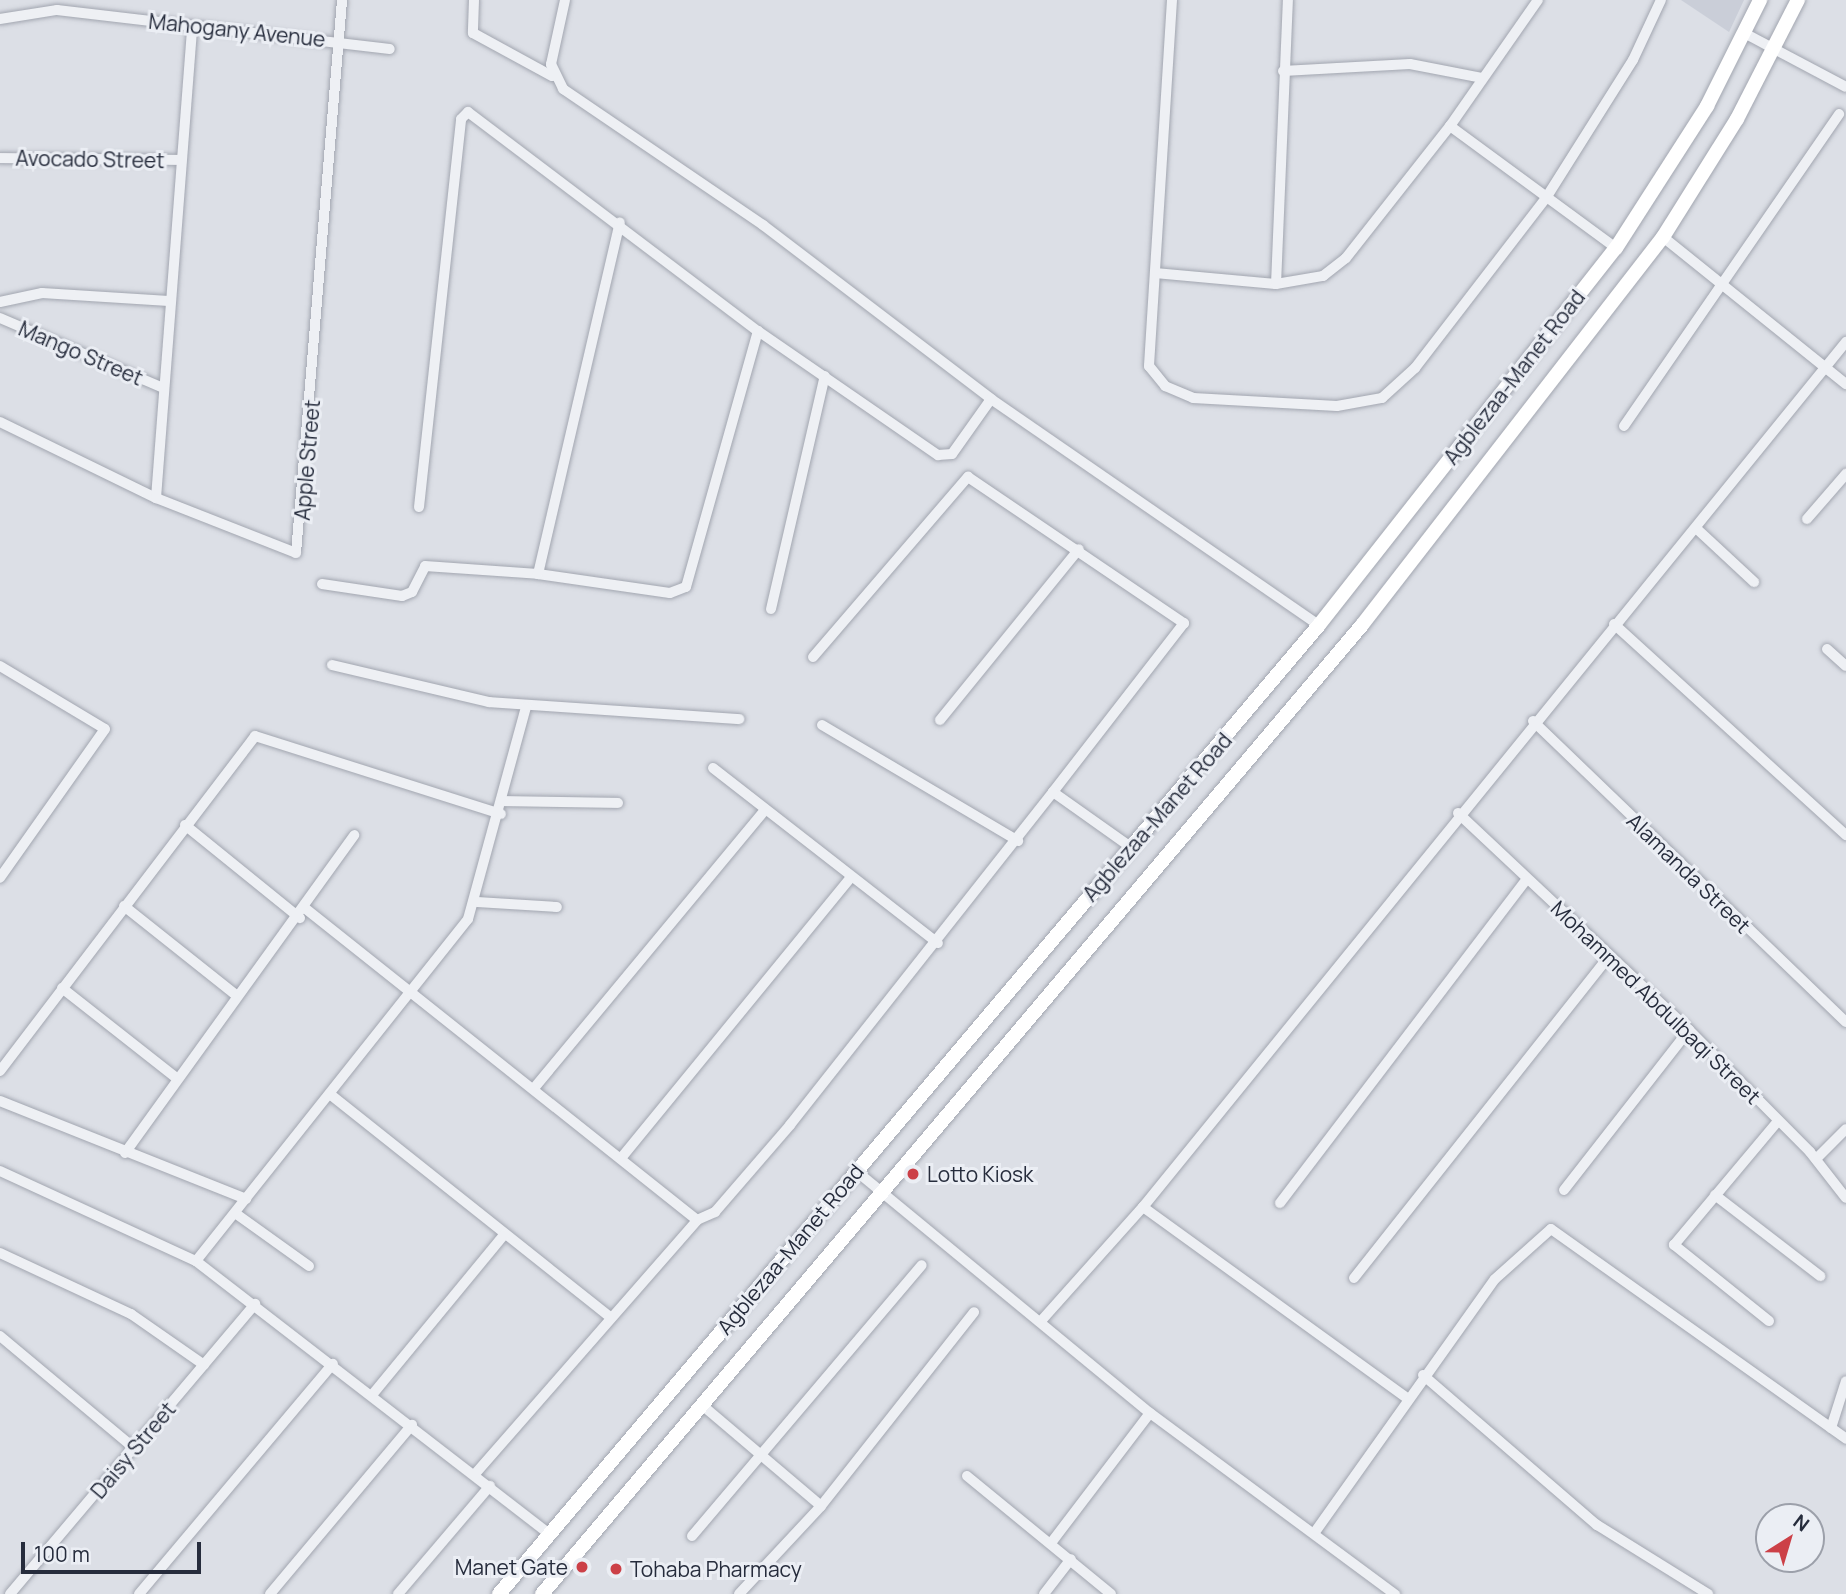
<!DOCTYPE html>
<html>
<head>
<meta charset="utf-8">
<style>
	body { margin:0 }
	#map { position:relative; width:1846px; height:1594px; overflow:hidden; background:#dcdfe6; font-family:Manrope,sans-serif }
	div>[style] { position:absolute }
	.built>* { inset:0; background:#caced8 }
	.roads { filter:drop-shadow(0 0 2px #a2a6b0) drop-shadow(0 0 2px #a2a6b0) }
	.minor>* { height:10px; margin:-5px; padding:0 5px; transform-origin:5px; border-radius:5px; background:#eef0f4 }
	.secondary>* { height:14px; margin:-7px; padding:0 7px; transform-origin:7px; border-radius:7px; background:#fff }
	.dots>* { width:19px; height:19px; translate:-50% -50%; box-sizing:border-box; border:4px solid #ebeef4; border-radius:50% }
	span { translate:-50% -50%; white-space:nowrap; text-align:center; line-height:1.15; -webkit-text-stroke:6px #ebeef4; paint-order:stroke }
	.street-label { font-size:21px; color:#262c3c }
	.poi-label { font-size:21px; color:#262c3c }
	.left { translate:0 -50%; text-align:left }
	.right { translate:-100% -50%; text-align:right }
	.north { position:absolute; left:1755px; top:1503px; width:70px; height:70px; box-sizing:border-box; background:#ebeef4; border:2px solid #9ca0aa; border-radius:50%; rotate:37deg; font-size:19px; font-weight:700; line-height:28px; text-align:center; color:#262c3c }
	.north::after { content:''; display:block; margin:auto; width:24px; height:32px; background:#cc4047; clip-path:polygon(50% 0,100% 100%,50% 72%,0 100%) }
	.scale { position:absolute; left:21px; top:1542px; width:180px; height:32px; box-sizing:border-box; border:4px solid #262c3c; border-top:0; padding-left:9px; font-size:21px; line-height:24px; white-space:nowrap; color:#262c3c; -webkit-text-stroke:5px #ebeef4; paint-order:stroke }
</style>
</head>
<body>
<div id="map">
	<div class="built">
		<i style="clip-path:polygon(1681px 0,1744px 0,1729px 32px)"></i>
	</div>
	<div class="roads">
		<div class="minor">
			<i style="left:474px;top:0;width:33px;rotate:92deg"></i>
			<i style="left:473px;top:33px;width:90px;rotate:28.6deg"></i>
			<i style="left:565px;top:0;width:66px;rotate:102.3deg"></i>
			<i style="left:551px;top:64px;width:28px;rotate:64deg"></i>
			<i style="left:563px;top:89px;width:242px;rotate:34.2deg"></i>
			<i style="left:763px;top:225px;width:287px;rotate:37.3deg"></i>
			<i style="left:991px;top:399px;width:398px;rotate:34.6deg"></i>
			<i style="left:1172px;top:0;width:367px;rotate:93.6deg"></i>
			<i style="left:1149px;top:366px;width:26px;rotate:51deg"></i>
			<i style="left:1165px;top:386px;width:30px;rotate:23deg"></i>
			<i style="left:1193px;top:398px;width:144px;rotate:3.2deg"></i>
			<i style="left:1337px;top:406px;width:46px;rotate:-10.1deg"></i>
			<i style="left:1382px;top:398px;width:45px;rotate:-42.3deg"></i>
			<i style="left:1415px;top:368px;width:215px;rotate:-52.4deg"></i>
			<i style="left:1546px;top:198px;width:163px;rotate:-57.8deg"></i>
			<i style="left:1633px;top:60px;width:66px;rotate:-65deg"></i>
			<i style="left:0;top:19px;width:58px;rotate:-9deg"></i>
			<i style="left:57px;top:10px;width:335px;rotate:6.7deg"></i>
			<i style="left:1746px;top:34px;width:113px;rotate:27.9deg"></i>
			<i style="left:1283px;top:71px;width:127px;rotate:-3.2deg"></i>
			<i style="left:1410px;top:64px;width:73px;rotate:11deg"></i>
			<i style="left:1450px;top:126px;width:206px;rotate:36.3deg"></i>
			<i style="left:0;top:158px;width:181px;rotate:0.6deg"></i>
			<i style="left:1663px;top:237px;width:235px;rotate:38.8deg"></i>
			<i style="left:1155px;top:273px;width:121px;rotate:5.2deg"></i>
			<i style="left:1276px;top:284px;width:48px;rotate:-9.7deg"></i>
			<i style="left:1323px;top:276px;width:29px;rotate:-38deg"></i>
			<i style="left:1346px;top:258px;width:168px;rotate:-51.8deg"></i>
			<i style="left:1450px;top:126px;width:154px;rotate:-55.1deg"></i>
			<i style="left:1276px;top:284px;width:284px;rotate:-87.6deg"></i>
			<i style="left:0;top:302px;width:43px;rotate:-12.1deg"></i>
			<i style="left:42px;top:293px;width:127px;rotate:3.6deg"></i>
			<i style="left:0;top:318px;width:177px;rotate:23.2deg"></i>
			<i style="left:0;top:422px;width:174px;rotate:26deg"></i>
			<i style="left:156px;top:498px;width:150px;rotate:21.4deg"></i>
			<i style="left:296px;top:553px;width:555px;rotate:-85.24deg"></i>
			<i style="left:1624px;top:426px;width:379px;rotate:-55.4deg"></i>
			<i style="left:156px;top:498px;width:472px;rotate:-85.6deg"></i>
			<i style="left:419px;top:507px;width:390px;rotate:-83.8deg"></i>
			<i style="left:461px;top:119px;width:10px;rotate:-45deg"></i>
			<i style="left:468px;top:112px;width:363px;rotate:37.1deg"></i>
			<i style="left:758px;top:331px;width:219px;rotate:34.6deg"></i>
			<i style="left:938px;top:455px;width:14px;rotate:-4deg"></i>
			<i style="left:952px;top:454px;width:67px;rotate:-54.7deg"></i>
			<i style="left:1807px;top:519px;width:60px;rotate:-49.1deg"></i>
			<i style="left:1697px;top:529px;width:78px;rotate:42.9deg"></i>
			<i style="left:538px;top:574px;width:133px;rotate:8.2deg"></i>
			<i style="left:670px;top:593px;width:17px;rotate:-21deg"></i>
			<i style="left:686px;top:587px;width:266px;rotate:-74.3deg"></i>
			<i style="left:322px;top:584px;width:81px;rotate:8.5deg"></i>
			<i style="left:402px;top:596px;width:11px;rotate:-22deg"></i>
			<i style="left:412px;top:592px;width:29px;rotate:-63deg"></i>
			<i style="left:425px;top:566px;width:113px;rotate:4deg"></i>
			<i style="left:538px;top:574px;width:361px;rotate:-76.9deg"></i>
			<i style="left:771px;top:609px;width:239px;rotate:-77deg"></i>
			<i style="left:1614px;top:624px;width:314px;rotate:42.3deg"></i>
			<i style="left:1827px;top:649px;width:25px;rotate:42deg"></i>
			<i style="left:813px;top:657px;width:238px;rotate:-49.3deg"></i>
			<i style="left:968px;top:477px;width:261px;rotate:34.1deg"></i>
			<i style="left:1184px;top:623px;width:214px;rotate:127.8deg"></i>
			<i style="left:1053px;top:792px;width:97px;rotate:35.3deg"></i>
			<i style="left:332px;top:665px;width:161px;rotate:13.3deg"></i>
			<i style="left:489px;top:702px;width:251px;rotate:3.9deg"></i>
			<i style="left:0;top:666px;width:122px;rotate:31deg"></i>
			<i style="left:105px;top:729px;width:182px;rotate:125.2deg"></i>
			<i style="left:940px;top:720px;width:220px;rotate:-50.9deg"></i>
			<i style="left:1533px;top:721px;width:434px;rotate:43.9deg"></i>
			<i style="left:822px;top:725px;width:228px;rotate:30.6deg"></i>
			<i style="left:713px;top:768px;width:285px;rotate:37.9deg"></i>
			<i style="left:504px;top:801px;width:114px;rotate:1deg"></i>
			<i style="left:1458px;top:813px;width:317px;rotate:43.2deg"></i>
			<i style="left:1689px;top:1030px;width:172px;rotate:45.2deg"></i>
			<i style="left:1810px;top:1152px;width:58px;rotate:52deg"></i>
			<i style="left:185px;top:825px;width:148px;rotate:39deg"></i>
			<i style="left:477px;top:902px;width:80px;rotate:3.6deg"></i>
			<i style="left:124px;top:906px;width:143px;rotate:38.5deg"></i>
			<i style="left:306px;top:909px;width:500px;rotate:38.5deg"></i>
			<i style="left:62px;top:988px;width:144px;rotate:38.2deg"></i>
			<i style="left:0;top:1071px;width:421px;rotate:-52.7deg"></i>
			<i style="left:255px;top:736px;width:258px;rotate:17.6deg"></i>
			<i style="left:535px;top:1087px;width:360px;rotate:-50.3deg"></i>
			<i style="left:331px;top:1095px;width:357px;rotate:38.5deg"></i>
			<i style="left:0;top:1101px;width:265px;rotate:21.7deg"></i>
			<i style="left:125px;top:1153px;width:392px;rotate:-54.2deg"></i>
			<i style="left:622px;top:1157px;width:360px;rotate:-50.7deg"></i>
			<i style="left:1816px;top:1159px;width:42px;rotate:-45deg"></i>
			<i style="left:855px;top:1170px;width:382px;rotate:39.5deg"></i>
			<i style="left:1150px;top:1413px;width:305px;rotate:36.5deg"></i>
			<i style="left:0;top:1171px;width:216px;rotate:24.7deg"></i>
			<i style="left:196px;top:1261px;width:446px;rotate:37.7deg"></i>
			<i style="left:1564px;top:1190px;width:203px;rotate:-52deg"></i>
			<i style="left:1715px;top:1195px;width:133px;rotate:37.6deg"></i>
			<i style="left:1280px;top:1203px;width:407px;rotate:-52.7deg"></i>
			<i style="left:1143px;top:1207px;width:326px;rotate:35.9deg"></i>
			<i style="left:235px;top:1213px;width:91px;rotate:35.6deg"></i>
			<i style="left:0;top:1253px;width:145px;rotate:25deg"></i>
			<i style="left:131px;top:1314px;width:89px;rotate:34.9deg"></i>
			<i style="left:196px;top:1261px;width:437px;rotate:-51.5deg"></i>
			<i style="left:468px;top:919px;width:220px;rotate:-74.7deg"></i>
			<i style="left:1354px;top:1278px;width:411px;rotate:-51.6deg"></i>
			<i style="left:1041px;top:1321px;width:153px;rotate:-48.2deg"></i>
			<i style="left:1143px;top:1207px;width:1115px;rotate:-50.9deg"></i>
			<i style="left:1769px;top:1321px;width:122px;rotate:-141.3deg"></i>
			<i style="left:1674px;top:1245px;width:162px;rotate:-50deg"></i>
			<i style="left:0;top:1336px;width:176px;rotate:39.9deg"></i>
			<i style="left:1423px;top:1375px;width:230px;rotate:40.8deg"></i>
			<i style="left:1597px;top:1525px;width:131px;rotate:31.9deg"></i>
			<i style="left:372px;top:1395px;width:207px;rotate:-50.5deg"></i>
			<i style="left:702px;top:1405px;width:156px;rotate:40.3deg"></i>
			<i style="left:1831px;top:1428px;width:49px;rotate:-72.3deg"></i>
			<i style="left:475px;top:1474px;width:337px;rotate:-48.8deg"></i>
			<i style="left:697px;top:1220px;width:20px;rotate:-24deg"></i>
			<i style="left:715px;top:1212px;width:115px;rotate:-49.2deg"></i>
			<i style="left:790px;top:1125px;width:424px;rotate:-51.7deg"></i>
			<i style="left:967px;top:1476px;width:186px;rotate:39.3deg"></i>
			<i style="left:1315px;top:1532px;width:310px;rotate:-54.6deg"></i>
			<i style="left:1495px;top:1279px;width:75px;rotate:-41.8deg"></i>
			<i style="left:1551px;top:1229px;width:362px;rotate:35.4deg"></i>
			<i style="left:692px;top:1536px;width:355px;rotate:-49.7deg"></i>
			<i style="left:1051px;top:1543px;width:163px;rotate:-52.7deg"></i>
			<i style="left:10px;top:1594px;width:380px;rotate:-49.8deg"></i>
			<i style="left:139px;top:1594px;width:301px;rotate:-49.9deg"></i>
			<i style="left:270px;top:1594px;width:221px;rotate:-50deg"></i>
			<i style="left:398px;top:1594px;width:142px;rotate:-49.6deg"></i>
			<i style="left:739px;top:1594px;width:120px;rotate:-47deg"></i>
			<i style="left:821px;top:1506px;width:247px;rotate:-51.7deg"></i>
			<i style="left:1044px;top:1594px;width:44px;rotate:-52.4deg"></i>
		</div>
		<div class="secondary">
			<i style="left:499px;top:1594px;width:1269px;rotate:-49.76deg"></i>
			<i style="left:1319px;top:625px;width:480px;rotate:-51.8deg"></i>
			<i style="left:1616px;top:248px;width:169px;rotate:-57.3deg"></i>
			<i style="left:1707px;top:106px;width:119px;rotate:-63.4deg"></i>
			<i style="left:542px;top:1594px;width:1269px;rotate:-49.76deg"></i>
			<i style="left:1362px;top:625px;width:491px;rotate:-52.2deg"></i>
			<i style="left:1663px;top:237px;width:139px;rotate:-57.9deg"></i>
			<i style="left:1737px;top:119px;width:134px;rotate:-62.9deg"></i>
		</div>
	</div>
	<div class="dots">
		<i style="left:913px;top:1174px;background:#cc4047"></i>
		<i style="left:582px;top:1567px;background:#cc4047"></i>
		<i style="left:616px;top:1569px;background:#cc4047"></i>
	</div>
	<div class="street-label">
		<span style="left:237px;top:30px;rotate:6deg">Mahogany Avenue</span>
		<span style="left:90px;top:159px;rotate:1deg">Avocado Street</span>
		<span style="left:81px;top:353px;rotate:23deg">Mango Street</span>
		<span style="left:1514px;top:377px;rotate:-52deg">Agblezaa-Manet Road</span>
		<span style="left:307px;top:460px;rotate:-85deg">Apple Street</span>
		<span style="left:1157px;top:817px;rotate:-49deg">Agblezaa-Manet Road</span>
		<span style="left:1689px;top:873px;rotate:44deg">Alamanda Street</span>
		<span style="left:1656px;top:1002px;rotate:44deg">Mohammed Abdulbaqi Street</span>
		<span style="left:790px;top:1249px;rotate:-50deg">Agblezaa-Manet Road</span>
		<span style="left:133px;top:1450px;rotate:-50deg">Daisy Street</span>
	</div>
	<div class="poi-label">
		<span class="left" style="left:927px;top:1174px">Lotto Kiosk</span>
		<span class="right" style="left:568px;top:1567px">Manet Gate</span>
		<span class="left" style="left:630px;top:1569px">Tohaba Pharmacy</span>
	</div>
	<div class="north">N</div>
	<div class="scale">100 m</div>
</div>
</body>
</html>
